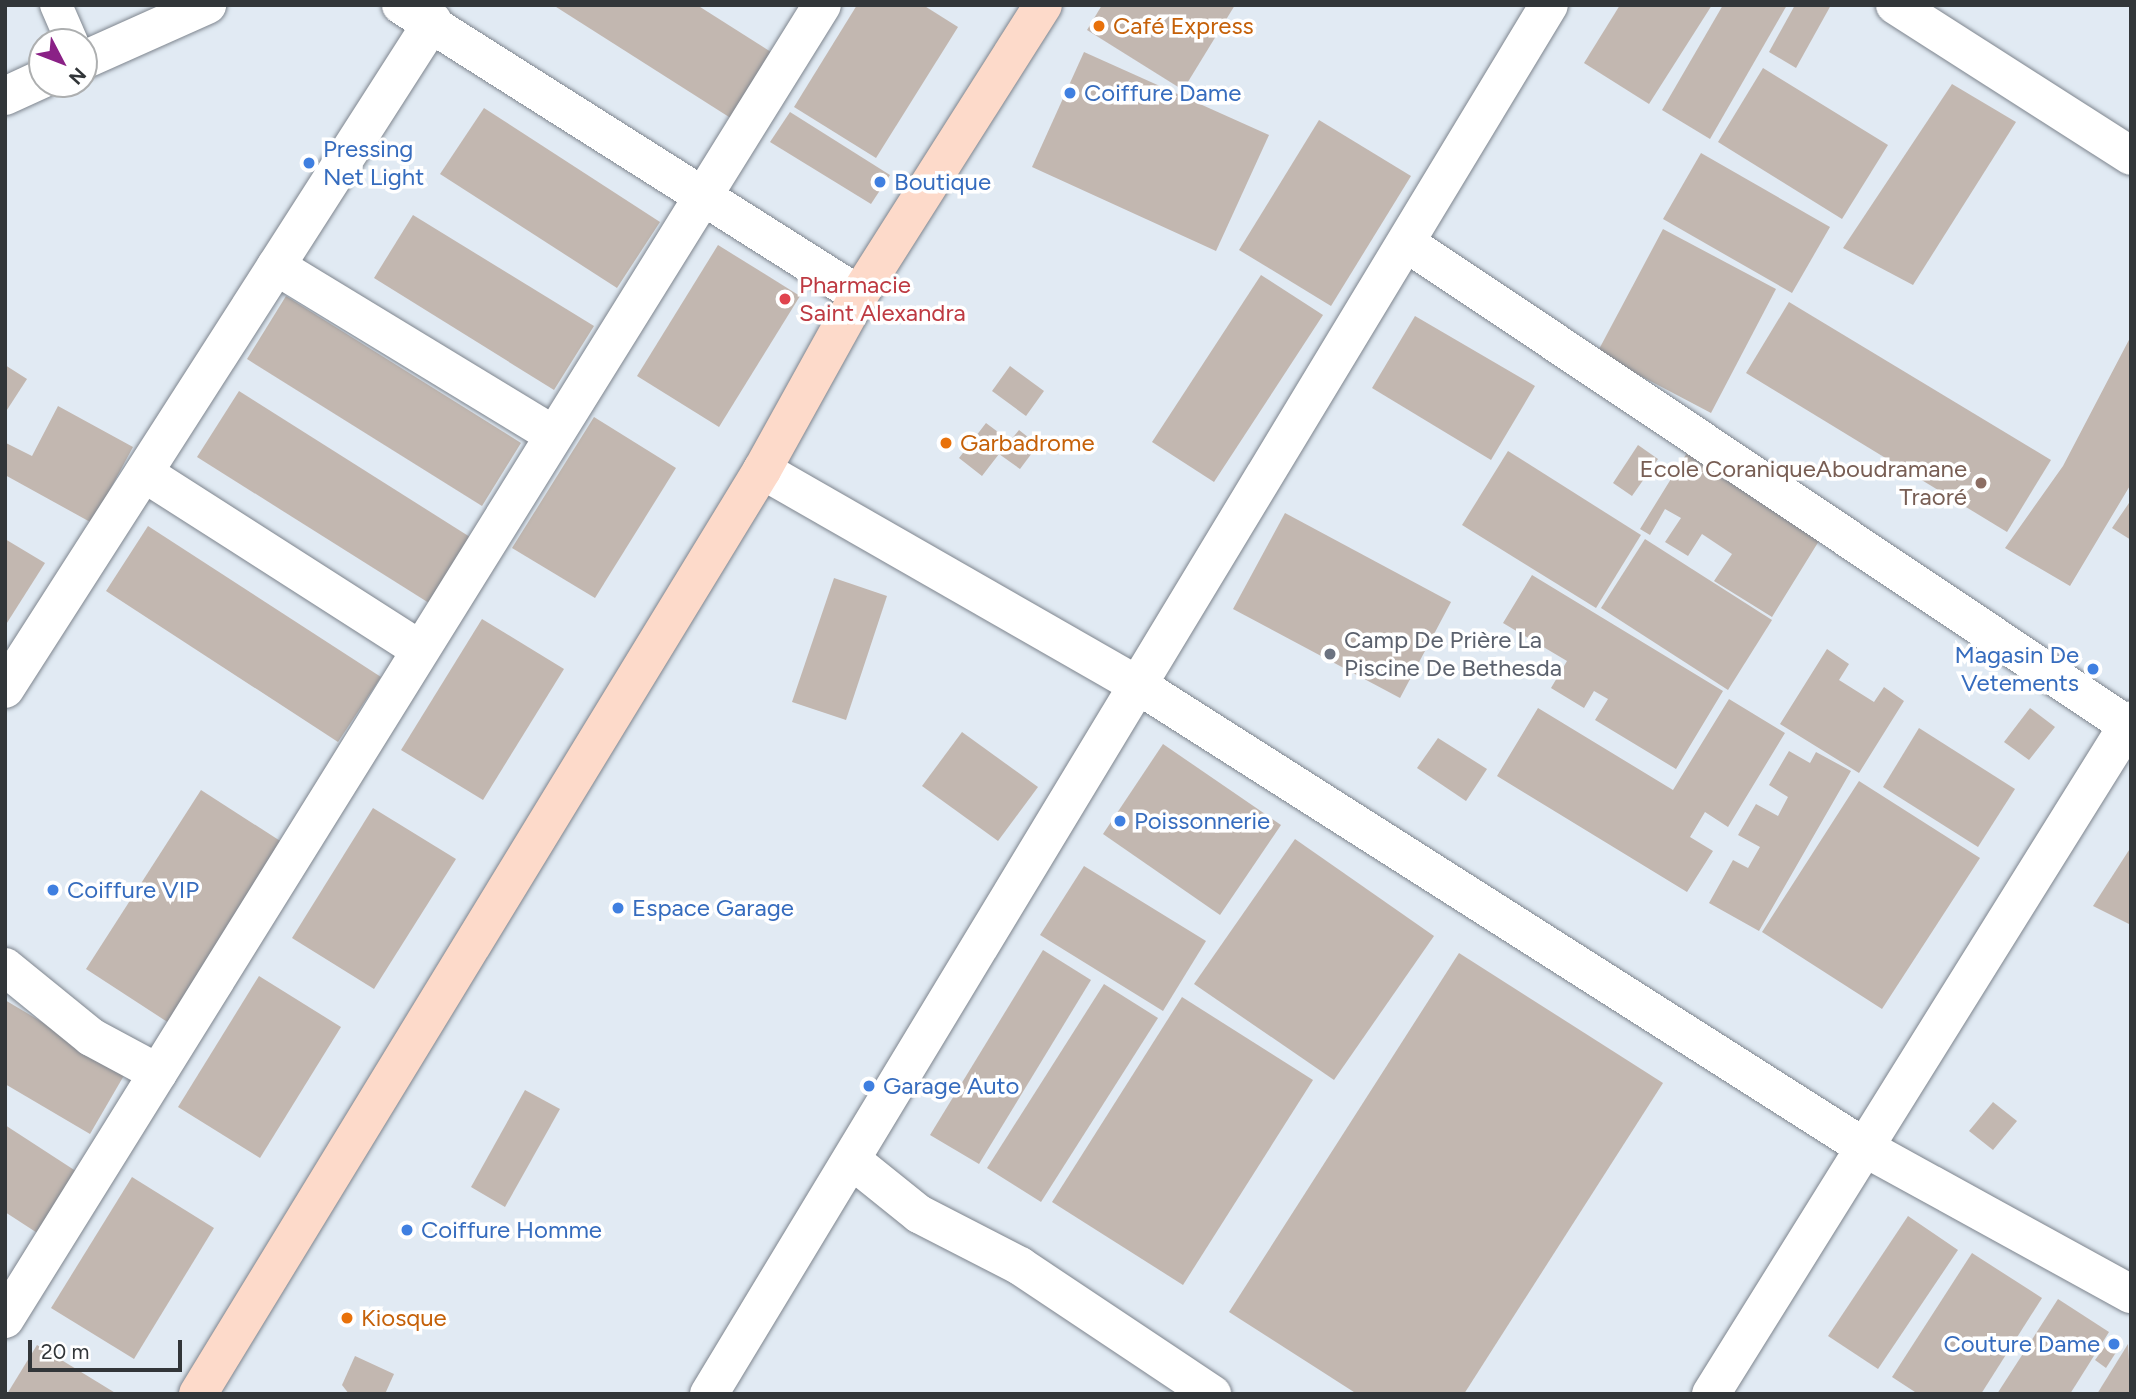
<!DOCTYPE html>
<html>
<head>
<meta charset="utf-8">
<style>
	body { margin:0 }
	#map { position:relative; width:2136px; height:1399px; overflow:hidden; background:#e1eaf3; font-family:Figtree,sans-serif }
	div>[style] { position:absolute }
	.building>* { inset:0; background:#c2b7b0 }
	.roads { filter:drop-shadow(0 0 2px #7e858e) drop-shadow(0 0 2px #7e858e) }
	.lane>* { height:32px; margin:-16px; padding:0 16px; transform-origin:16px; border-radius:16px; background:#fff }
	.street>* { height:38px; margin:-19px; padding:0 19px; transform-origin:19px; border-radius:19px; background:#fff }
	.secondary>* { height:38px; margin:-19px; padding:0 19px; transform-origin:19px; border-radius:19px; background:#fddaca }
	.dots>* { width:19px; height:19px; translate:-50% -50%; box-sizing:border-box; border:4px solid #fff; border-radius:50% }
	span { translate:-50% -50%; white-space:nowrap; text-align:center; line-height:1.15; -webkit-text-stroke:7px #fff; paint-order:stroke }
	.food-label { font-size:24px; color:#c56008 }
	.left { translate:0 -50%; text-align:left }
	.shop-label { font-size:24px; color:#366cbe }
	.right { translate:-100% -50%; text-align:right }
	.health-label { font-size:24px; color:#be3a42 }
	.education-label { font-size:24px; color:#785e54 }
	.worship-label { font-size:24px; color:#5b616d }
	.frame { position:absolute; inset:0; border:7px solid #323639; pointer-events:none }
	.north { position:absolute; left:28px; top:28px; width:70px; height:70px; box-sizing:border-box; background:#fff; border:2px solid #adafb0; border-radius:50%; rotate:132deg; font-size:19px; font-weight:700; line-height:28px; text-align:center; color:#323639 }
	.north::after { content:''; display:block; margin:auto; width:24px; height:32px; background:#8a2186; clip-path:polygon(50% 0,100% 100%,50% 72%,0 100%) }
	.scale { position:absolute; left:28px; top:1340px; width:154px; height:32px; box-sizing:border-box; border:4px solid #323639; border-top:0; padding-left:9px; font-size:21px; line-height:24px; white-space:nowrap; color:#323639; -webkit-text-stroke:5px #fff; paint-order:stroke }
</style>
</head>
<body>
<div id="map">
	<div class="building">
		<i style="clip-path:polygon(553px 5px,697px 5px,782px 59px,740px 124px)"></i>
		<i style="clip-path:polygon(857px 5px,923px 5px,958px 27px,876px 158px,794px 107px)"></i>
		<i style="clip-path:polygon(1102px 5px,1235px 5px,1183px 90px,1087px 30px)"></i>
		<i style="clip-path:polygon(1620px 5px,1712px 5px,1649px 104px,1584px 63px)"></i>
		<i style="clip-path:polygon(1723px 5px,1787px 5px,1710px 139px,1662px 110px)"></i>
		<i style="clip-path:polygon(1795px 5px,1831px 5px,1796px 68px,1769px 52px)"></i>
		<i style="clip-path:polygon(1084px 52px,1269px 135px,1216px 251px,1032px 167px)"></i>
		<i style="clip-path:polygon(1763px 68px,1888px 145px,1842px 219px,1718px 142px)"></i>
		<i style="clip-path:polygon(1952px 84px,2016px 122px,1913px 285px,1843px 248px)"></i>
		<i style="clip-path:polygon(484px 108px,660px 222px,617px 288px,440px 174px)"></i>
		<i style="clip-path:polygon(790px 112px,890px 175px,871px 204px,770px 142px)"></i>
		<i style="clip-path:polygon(1319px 120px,1411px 176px,1331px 306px,1239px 250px)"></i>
		<i style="clip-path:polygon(1701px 153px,1830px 227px,1792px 293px,1663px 219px)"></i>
		<i style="clip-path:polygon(413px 215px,594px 326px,554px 390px,374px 278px)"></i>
		<i style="clip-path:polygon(1663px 229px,1776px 289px,1711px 413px,1597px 353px)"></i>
		<i style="clip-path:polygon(718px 245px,800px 296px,719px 427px,637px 376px)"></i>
		<i style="clip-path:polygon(1261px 275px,1323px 315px,1214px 482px,1152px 442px)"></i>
		<i style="clip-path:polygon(286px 296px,521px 443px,482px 506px,247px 359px)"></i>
		<i style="clip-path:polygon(1789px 302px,2051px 460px,2007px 532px,1746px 373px)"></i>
		<i style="clip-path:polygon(1415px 316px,1535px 386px,1491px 460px,1372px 388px)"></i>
		<i style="clip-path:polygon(2131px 336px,2131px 484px,2070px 586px,2005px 548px,2063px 466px)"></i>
		<i style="clip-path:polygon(5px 365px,27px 379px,5px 413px)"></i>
		<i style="clip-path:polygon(1010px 366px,1044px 391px,1026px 416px,992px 391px)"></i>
		<i style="clip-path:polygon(239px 391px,470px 537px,429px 603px,197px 457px)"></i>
		<i style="clip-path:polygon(58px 406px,133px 447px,92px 523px,5px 475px,6px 443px,32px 456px)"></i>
		<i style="clip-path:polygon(594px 417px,676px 468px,595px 598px,512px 548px)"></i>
		<i style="clip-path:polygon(986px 423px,1010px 441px,1019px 430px,1038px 445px,1020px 469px,999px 454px,982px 476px,959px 458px)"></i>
		<i style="clip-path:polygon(1638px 445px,1658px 459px,1632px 496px,1613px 483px)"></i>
		<i style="clip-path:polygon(1508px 451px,1641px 535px,1596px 608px,1462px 525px)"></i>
		<i style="clip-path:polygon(1687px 453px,1822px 536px,1772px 617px,1714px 581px,1732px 554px,1702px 534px,1688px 556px,1665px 542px,1681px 518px,1665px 509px,1650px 535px,1640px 529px)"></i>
		<i style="clip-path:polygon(2131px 500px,2131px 540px,2112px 528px)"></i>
		<i style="clip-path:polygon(1285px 513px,1451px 602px,1400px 698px,1233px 609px)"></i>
		<i style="clip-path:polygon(148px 526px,381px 677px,338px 742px,106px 591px)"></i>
		<i style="clip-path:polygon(5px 539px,45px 563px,5px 626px)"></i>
		<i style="clip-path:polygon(1645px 539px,1772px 620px,1728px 690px,1601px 608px)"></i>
		<i style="clip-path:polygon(1532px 575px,1723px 691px,1676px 769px,1595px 720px,1608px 699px,1594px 691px,1584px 708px,1551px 688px,1567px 661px,1503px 623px)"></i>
		<i style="clip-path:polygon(834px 578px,887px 596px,846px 720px,792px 702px)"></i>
		<i style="clip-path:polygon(482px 619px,564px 669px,483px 800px,401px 750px)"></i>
		<i style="clip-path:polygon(1827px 649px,1849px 664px,1839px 680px,1874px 702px,1884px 687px,1904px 701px,1859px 773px,1780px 724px)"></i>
		<i style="clip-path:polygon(1729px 699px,1785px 733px,1728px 827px,1705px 812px,1690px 837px,1713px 851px,1687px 892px,1497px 776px,1538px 708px,1673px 790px)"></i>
		<i style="clip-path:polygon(2030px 708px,2055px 727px,2029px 760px,2004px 742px)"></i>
		<i style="clip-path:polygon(1919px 728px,2015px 789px,1978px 847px,1883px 787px)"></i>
		<i style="clip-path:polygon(962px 732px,1038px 787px,998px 841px,922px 786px)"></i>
		<i style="clip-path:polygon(1438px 738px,1487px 769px,1466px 801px,1417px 768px)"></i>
		<i style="clip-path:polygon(1163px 744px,1281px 825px,1220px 915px,1103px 834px)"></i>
		<i style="clip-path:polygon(1789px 751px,1810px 763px,1816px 752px,1851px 771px,1759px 931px,1709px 903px,1733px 860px,1748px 868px,1760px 847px,1738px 835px,1756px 804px,1778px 816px,1788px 797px,1769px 785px)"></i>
		<i style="clip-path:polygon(1859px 781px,1980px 858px,1882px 1009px,1762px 932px)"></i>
		<i style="clip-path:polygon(201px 790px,288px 846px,172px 1025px,86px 969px)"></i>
		<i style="clip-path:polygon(373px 808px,456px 859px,374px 989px,292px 938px)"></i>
		<i style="clip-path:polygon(1295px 839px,1434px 936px,1334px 1080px,1194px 984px)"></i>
		<i style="clip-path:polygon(2131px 847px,2131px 925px,2093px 906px)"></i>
		<i style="clip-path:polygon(1084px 866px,1206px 941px,1163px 1011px,1040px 935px)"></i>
		<i style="clip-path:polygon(1043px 950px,1091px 980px,979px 1164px,930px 1135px)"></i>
		<i style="clip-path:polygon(1459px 953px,1663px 1083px,1464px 1394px,1357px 1394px,1229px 1312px)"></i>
		<i style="clip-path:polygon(259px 976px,341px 1027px,260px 1158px,178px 1107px)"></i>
		<i style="clip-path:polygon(1104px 984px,1158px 1018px,1041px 1202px,987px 1168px)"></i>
		<i style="clip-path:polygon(1182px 997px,1313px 1080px,1183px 1285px,1052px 1202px)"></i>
		<i style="clip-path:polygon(5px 1000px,126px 1072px,90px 1134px,5px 1084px)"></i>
		<i style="clip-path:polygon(525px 1090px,560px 1109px,505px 1207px,471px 1187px)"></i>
		<i style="clip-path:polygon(1993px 1102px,2017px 1121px,1993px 1150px,1969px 1131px)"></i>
		<i style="clip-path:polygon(5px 1125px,85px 1177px,45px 1238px,5px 1212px)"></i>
		<i style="clip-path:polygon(132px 1177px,214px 1228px,134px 1359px,51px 1308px)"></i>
		<i style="clip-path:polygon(1908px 1216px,1958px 1250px,1878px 1369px,1828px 1336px)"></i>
		<i style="clip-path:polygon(1972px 1253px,2042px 1298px,1981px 1394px,1918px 1394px,1892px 1377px)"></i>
		<i style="clip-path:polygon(2058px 1299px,2109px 1332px,2070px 1394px,1997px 1394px)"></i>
		<i style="clip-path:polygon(2112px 1337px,2122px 1343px,2106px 1368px,2095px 1360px)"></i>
		<i style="clip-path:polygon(2128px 1344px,2131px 1394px,2097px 1394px)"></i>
		<i style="clip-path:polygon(37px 1345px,117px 1394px,7px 1394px)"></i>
		<i style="clip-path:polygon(355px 1356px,394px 1374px,385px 1394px,349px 1394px,342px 1385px)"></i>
	</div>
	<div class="roads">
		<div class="lane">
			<i style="left:56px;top:5px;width:40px;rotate:66.6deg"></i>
		</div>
		<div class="street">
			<i style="left:401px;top:5px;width:542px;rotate:32.34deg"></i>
			<i style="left:1895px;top:5px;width:280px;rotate:32.6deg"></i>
			<i style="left:84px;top:60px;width:135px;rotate:-24.1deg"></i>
			<i style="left:5px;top:96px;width:41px;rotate:-24.7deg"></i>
			<i style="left:1408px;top:244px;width:865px;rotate:33.78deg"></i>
			<i style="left:276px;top:266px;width:325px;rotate:31.3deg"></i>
			<i style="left:762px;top:470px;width:437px;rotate:29.8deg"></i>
			<i style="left:1141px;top:687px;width:861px;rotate:32.47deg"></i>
			<i style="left:1867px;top:1149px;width:301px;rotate:28.8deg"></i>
			<i style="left:144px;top:473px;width:326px;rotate:32.6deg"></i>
			<i style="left:5px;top:689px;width:793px;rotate:-57.35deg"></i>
			<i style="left:5px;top:967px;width:111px;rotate:39.1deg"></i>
			<i style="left:91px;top:1037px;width:76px;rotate:28.2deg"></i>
			<i style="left:853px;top:1161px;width:85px;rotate:38.8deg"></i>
			<i style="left:919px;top:1214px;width:114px;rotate:27.2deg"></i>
			<i style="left:1020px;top:1266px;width:231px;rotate:33.7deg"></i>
			<i style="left:5px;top:1319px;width:1547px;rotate:-58.13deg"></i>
			<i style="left:709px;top:1394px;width:1623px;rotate:-58.84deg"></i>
			<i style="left:1711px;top:1394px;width:794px;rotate:-58.07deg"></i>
		</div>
		<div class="secondary">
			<i style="left:198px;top:1394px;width:1083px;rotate:-58.6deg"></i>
			<i style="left:762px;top:470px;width:200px;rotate:-61deg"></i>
			<i style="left:859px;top:295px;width:343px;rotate:-57.6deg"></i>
		</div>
	</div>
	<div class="dots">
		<i style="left:1099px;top:26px;background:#e8710a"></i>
		<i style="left:1070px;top:93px;background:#3f7fe0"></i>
		<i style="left:309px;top:163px;background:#3f7fe0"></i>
		<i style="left:880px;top:182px;background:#3f7fe0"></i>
		<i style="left:785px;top:299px;background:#e0444e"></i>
		<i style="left:946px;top:443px;background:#e8710a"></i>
		<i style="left:1981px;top:483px;background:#8d6e63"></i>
		<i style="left:1330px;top:654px;background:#6b7280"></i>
		<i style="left:2093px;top:669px;background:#3f7fe0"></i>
		<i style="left:1120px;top:821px;background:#3f7fe0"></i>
		<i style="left:53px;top:890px;background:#3f7fe0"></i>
		<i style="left:618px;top:908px;background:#3f7fe0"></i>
		<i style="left:869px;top:1086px;background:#3f7fe0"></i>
		<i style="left:407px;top:1230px;background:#3f7fe0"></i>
		<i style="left:347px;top:1318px;background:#e8710a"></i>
		<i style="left:2114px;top:1344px;background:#3f7fe0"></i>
	</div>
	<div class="food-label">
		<span class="left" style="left:1113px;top:26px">Café Express</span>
		<span class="left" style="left:960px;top:443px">Garbadrome</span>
		<span class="left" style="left:361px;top:1318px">Kiosque</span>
	</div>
	<div class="shop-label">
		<span class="left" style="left:1084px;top:93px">Coiffure Dame</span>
		<span class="left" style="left:323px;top:163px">Pressing<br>Net Light</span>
		<span class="left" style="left:894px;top:182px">Boutique</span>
		<span class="right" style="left:2079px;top:669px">Magasin De<br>Vetements</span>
		<span class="left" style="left:1134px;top:821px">Poissonnerie</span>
		<span class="left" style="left:67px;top:890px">Coiffure VIP</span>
		<span class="left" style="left:632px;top:908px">Espace Garage</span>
		<span class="left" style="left:883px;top:1086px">Garage Auto</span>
		<span class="left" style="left:421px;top:1230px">Coiffure Homme</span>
		<span class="right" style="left:2100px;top:1344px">Couture Dame</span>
	</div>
	<div class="health-label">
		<span class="left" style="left:799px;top:299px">Pharmacie<br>Saint Alexandra</span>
	</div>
	<div class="education-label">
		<span class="right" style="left:1967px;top:483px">Ecole CoraniqueAboudramane<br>Traoré</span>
	</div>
	<div class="worship-label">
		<span class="left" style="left:1344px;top:654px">Camp De Prière La<br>Piscine De Bethesda</span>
	</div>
	<div class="frame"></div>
	<div class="north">N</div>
	<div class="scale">20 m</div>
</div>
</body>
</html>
